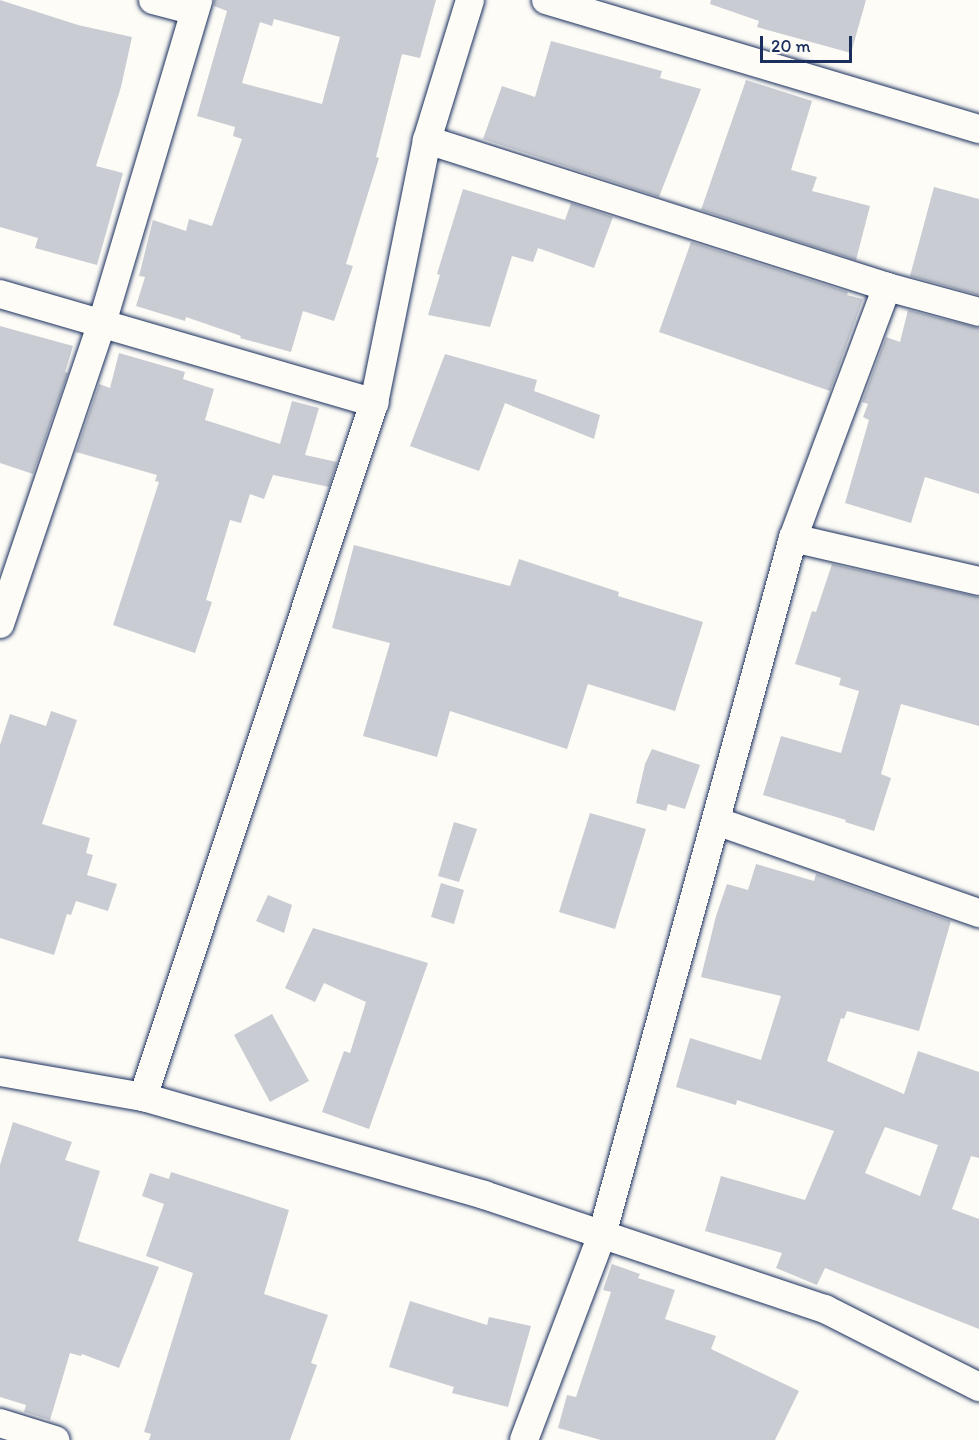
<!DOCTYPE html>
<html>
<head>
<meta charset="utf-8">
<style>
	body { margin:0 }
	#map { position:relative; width:979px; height:1440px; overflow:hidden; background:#fdfcf7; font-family:Itim,sans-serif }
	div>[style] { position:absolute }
	.building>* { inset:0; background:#c9ccd3 }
	.roads { filter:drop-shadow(0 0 2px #1b2f5e) drop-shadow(0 0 2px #1b2f5e) }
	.minor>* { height:28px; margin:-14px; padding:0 14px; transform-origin:14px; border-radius:14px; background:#fdfcf7 }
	span { translate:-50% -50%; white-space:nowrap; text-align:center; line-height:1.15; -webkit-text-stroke:5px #fdfcf7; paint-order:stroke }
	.scale { position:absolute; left:760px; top:36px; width:92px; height:27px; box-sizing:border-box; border:3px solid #1b2f5e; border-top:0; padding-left:8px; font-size:18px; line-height:21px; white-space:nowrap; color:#1b2f5e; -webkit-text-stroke:4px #fdfcf7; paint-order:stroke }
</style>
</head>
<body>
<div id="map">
	<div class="building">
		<i style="clip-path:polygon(0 0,78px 25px,132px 37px,121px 87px,96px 166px,123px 173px,97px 265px,35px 248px,38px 238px,0 227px)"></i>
		<i style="clip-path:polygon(evenodd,214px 0,436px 0,420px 58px,402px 54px,376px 157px,379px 158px,346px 264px,353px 266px,334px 321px,303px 311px,291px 352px,240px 338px,241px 336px,186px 317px,185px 321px,136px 306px,145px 277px,139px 276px,153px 220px,186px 231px,189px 219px,212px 226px,242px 139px,233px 136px,235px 127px,197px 116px,227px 11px,214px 6px,214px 0,274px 19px,340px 37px,322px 104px,242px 83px,260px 22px,272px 26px,274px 19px)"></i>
		<i style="clip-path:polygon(711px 0,866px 0,851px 53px,757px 27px,759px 21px,710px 4px)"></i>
		<i style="clip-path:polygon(551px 41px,662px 71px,660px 78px,701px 89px,659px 197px,483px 139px,502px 86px,535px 97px)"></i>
		<i style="clip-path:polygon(746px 80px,812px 101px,791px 170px,817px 177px,812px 191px,870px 206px,856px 260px,701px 210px)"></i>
		<i style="clip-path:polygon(934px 187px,979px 199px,979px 295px,910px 276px)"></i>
		<i style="clip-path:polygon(463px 189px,565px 220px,571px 203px,613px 217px,594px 268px,538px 248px,533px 262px,512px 256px,490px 327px,428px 315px,440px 275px,437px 274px)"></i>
		<i style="clip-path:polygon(691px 242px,848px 292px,847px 295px,863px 299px,830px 391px,659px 332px)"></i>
		<i style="clip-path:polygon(908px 310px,979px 328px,979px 494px,925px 477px,911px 523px,845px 503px,869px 420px,863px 417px,868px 404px,862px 402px,886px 337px,900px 342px)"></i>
		<i style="clip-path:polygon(0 326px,73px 346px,65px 372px,68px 373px,33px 474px,0 463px)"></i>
		<i style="clip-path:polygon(119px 353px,185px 372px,183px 379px,214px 389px,205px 420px,280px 444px,292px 401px,319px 408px,305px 455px,337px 462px,329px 487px,273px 475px,264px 499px,250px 494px,241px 523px,230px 520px,206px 600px,212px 602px,195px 653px,113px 625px,159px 482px,155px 481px,157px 475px,76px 452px,99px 384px,110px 388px)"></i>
		<i style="clip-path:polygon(445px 354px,537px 380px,534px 391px,600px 415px,594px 439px,505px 403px,479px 471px,410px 446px)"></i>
		<i style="clip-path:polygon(354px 545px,510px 586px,519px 559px,619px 592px,618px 596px,703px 622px,675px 711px,588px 684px,567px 749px,450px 711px,437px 757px,363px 736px,390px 643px,332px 628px)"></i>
		<i style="clip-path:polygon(832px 564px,979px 597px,979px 726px,901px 704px,881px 774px,891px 778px,874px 831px,845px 822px,846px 820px,763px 795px,781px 736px,841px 753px,859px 691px,839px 685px,841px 678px,795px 664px,812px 611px,816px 612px)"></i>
		<i style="clip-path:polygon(51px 711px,77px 720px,42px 824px,90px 838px,86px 853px,93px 855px,87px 875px,117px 884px,108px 911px,76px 901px,71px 915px,67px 914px,54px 955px,0 938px,0 745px,10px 714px,46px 726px)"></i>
		<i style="clip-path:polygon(652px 749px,700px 765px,685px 809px,668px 804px,666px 811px,636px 803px,645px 764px)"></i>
		<i style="clip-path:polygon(590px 813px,646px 829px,615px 929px,559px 912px)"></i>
		<i style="clip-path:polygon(454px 822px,477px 829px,459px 882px,438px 876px)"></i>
		<i style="clip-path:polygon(evenodd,756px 864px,814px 881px,816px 874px,820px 875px,951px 921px,919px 1031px,847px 1011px,844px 1019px,841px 1018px,827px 1061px,904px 1094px,918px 1051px,979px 1072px,979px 1158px,971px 1156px,952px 1209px,979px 1219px,979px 1329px,825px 1268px,817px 1285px,776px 1268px,782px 1253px,705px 1231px,721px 1176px,805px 1200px,834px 1131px,737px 1100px,736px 1105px,676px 1087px,690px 1038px,761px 1060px,781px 996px,701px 977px,716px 916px,727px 884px,748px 890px,756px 864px,885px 1127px,938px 1145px,920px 1196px,865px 1173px,885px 1127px)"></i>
		<i style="clip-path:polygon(441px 883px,464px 890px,454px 924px,431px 917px)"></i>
		<i style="clip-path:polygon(268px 895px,292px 905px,284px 933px,256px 921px)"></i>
		<i style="clip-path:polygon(313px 928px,428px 963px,369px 1129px,322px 1112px,344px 1051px,350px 1053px,366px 1002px,324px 983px,315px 1002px,285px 988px)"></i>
		<i style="clip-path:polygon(272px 1014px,309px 1081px,270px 1102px,234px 1035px)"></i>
		<i style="clip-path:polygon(13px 1122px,72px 1142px,65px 1160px,100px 1171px,78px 1241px,159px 1267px,119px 1368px,82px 1354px,81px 1356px,70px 1353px,50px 1420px,24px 1412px,26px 1405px,0 1397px,0 1165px)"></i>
		<i style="clip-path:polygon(171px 1172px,289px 1210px,264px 1294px,328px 1315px,311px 1363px,317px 1365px,290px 1440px,149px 1440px,151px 1434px,144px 1432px,193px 1273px,146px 1256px,164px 1204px,142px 1196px,150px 1173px,169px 1179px)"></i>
		<i style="clip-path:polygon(612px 1264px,640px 1274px,638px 1278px,675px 1290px,665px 1319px,716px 1336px,711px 1349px,799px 1391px,775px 1440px,601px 1440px,558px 1428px,567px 1395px,576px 1397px,611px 1292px,603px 1290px)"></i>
		<i style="clip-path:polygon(410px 1301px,487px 1325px,489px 1317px,531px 1326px,508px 1407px,452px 1393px,454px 1387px,389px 1367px)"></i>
	</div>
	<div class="roads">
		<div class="minor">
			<i style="left:153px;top:0;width:43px;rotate:14.7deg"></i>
			<i style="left:546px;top:0;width:452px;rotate:16.6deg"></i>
			<i style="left:427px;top:140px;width:483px;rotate:17.7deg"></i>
			<i style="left:887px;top:287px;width:95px;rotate:15.2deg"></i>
			<i style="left:0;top:294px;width:390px;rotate:16.2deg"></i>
			<i style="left:793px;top:538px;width:191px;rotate:13deg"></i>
			<i style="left:0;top:624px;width:318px;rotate:-71.3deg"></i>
			<i style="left:102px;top:323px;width:337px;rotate:-73.4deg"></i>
			<i style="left:716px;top:821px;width:279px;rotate:19.3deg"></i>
			<i style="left:0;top:1072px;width:145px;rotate:9.9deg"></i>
			<i style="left:143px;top:1097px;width:355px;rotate:16deg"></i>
			<i style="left:484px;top:1195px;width:360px;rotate:18.5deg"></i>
			<i style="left:825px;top:1309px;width:173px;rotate:26.9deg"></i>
			<i style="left:143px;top:1097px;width:731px;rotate:-71.59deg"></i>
			<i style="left:374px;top:403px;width:268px;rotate:-78.6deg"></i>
			<i style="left:427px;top:140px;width:146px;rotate:-72.9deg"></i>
			<i style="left:0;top:1423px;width:58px;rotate:17.2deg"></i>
			<i style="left:524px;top:1440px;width:219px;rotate:-69.2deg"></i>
			<i style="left:602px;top:1235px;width:723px;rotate:-74.68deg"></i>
			<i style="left:793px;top:538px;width:268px;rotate:-69.5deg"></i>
		</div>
	</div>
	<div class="scale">20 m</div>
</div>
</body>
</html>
